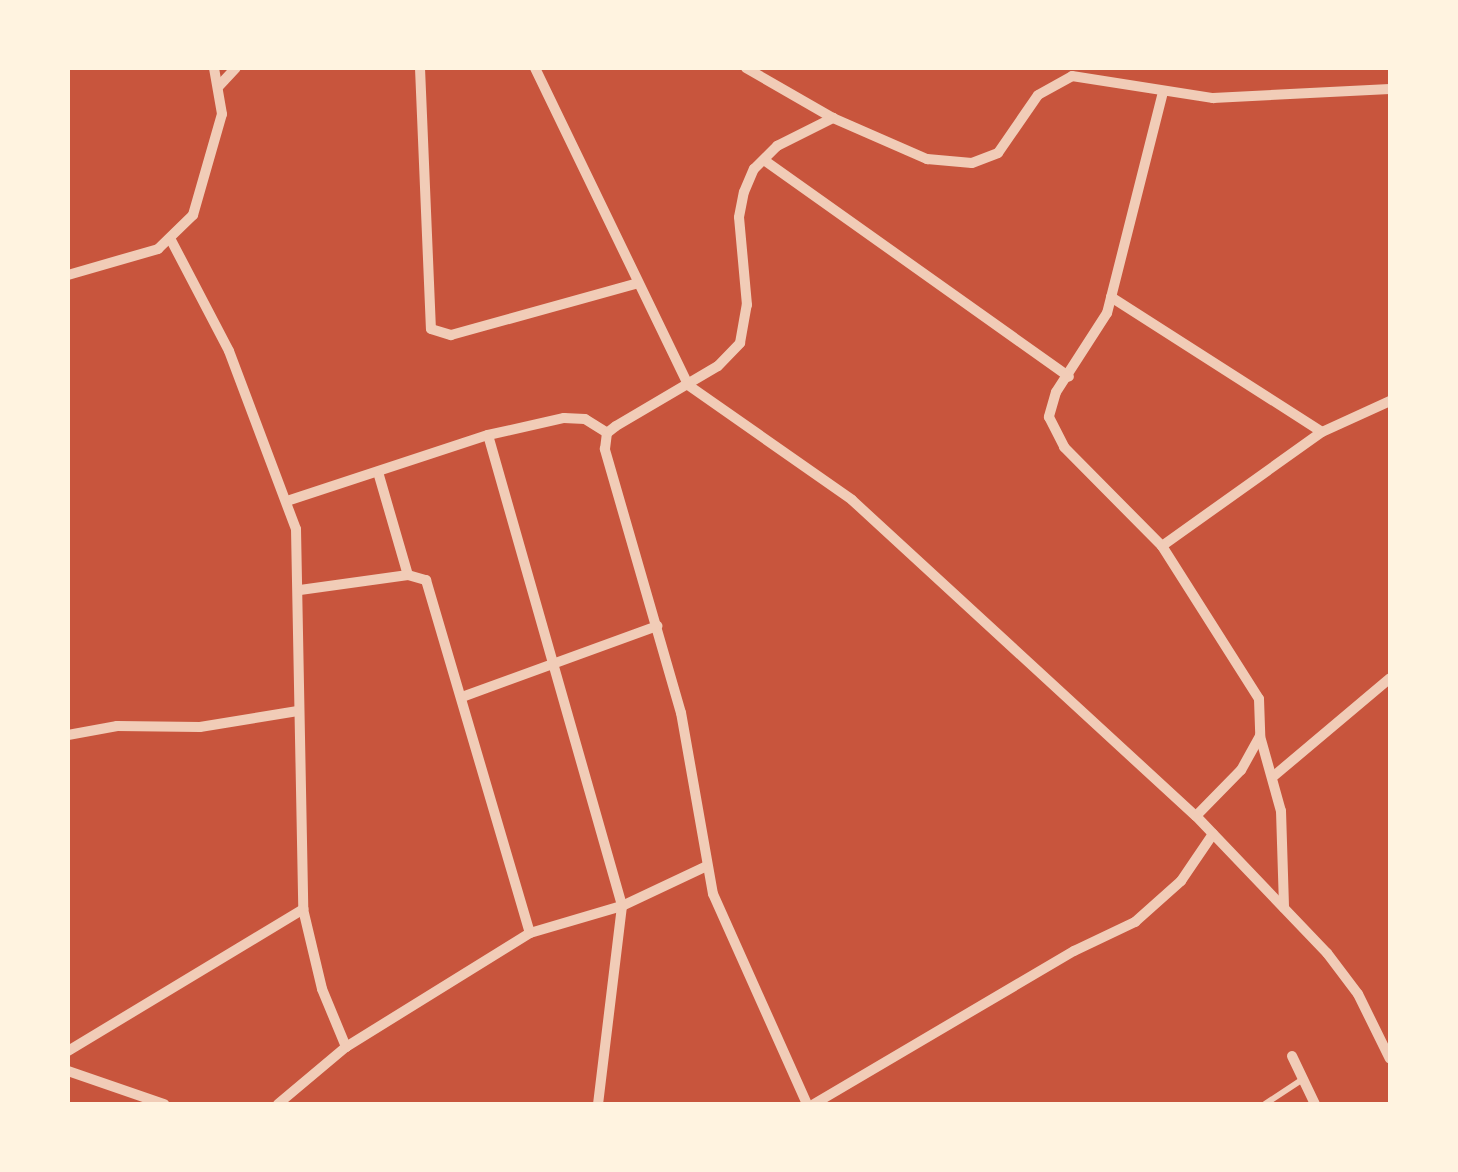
<!DOCTYPE html>
<html>
<head>
<meta charset="utf-8">
<style>
	body { margin:0 }
	#map { position:relative; width:1458px; height:1172px; overflow:hidden; background:#c8553d; font-family:Barlow,sans-serif }
	div>[style] { position:absolute }
	.service>* { height:6px; margin:-3px; padding:0 3px; transform-origin:3px; border-radius:3px; background:#f1ccb7 }
	.minor>* { height:10px; margin:-5px; padding:0 5px; transform-origin:5px; border-radius:5px; background:#f1ccb7 }
	span { translate:-50% -50%; white-space:nowrap; text-align:center; line-height:1.15; -webkit-text-stroke:10px #fff3e0; paint-order:stroke }
	.frame { position:absolute; inset:0; border:70px solid #fff3e0; pointer-events:none }
</style>
</head>
<body>
<div id="map">
	<div class="service">
		<i style="left:1265px;top:1104px;width:45px;rotate:-33.3deg"></i>
	</div>
	<div class="minor">
		<i style="left:420px;top:68px;width:261px;rotate:87.6deg"></i>
		<i style="left:431px;top:329px;width:21px;rotate:17deg"></i>
		<i style="left:451px;top:335px;width:194px;rotate:-15.5deg"></i>
		<i style="left:535px;top:68px;width:352px;rotate:64.2deg"></i>
		<i style="left:688px;top:385px;width:200px;rotate:35deg"></i>
		<i style="left:852px;top:500px;width:467px;rotate:42.6deg"></i>
		<i style="left:1196px;top:816px;width:190px;rotate:46.3deg"></i>
		<i style="left:1327px;top:953px;width:51px;rotate:52.9deg"></i>
		<i style="left:1358px;top:994px;width:72px;rotate:63.8deg"></i>
		<i style="left:746px;top:68px;width:100px;rotate:29.9deg"></i>
		<i style="left:833px;top:118px;width:103px;rotate:23.6deg"></i>
		<i style="left:927px;top:159px;width:45px;rotate:5.1deg"></i>
		<i style="left:972px;top:163px;width:28px;rotate:-21deg"></i>
		<i style="left:998px;top:153px;width:70px;rotate:-55.4deg"></i>
		<i style="left:1038px;top:95px;width:39px;rotate:-29deg"></i>
		<i style="left:1072px;top:76px;width:143px;rotate:8.9deg"></i>
		<i style="left:1213px;top:98px;width:177px;rotate:-2.9deg"></i>
		<i style="left:218px;top:87px;width:26px;rotate:-47deg"></i>
		<i style="left:1163px;top:92px;width:228px;rotate:104.2deg"></i>
		<i style="left:1107px;top:313px;width:94px;rotate:122.8deg"></i>
		<i style="left:1056px;top:392px;width:26px;rotate:106deg"></i>
		<i style="left:1049px;top:417px;width:34px;rotate:63deg"></i>
		<i style="left:1064px;top:447px;width:139px;rotate:45.3deg"></i>
		<i style="left:1162px;top:546px;width:181px;rotate:57.6deg"></i>
		<i style="left:1259px;top:699px;width:37px;rotate:88deg"></i>
		<i style="left:1260px;top:736px;width:39px;rotate:119deg"></i>
		<i style="left:1241px;top:770px;width:64px;rotate:134.4deg"></i>
		<i style="left:764px;top:160px;width:374px;rotate:35.4deg"></i>
		<i style="left:171px;top:240px;width:125px;rotate:62.4deg"></i>
		<i style="left:229px;top:351px;width:190px;rotate:69.4deg"></i>
		<i style="left:296px;top:529px;width:380px;rotate:88.9deg"></i>
		<i style="left:303px;top:909px;width:82px;rotate:76.6deg"></i>
		<i style="left:322px;top:989px;width:63px;rotate:67.5deg"></i>
		<i style="left:68px;top:275px;width:94px;rotate:-16.1deg"></i>
		<i style="left:158px;top:249px;width:49px;rotate:-44.2deg"></i>
		<i style="left:193px;top:215px;width:105px;rotate:-74deg"></i>
		<i style="left:222px;top:114px;width:47px;rotate:-99.9deg"></i>
		<i style="left:1111px;top:297px;width:250px;rotate:32.6deg"></i>
		<i style="left:488px;top:435px;width:490px;rotate:74.1deg"></i>
		<i style="left:622px;top:906px;width:199px;rotate:96.9deg"></i>
		<i style="left:378px;top:472px;width:107px;rotate:73.8deg"></i>
		<i style="left:290px;top:500px;width:208px;rotate:-18.2deg"></i>
		<i style="left:488px;top:435px;width:78px;rotate:-12.6deg"></i>
		<i style="left:564px;top:418px;width:21px;rotate:3deg"></i>
		<i style="left:585px;top:419px;width:26px;rotate:32deg"></i>
		<i style="left:1162px;top:546px;width:196px;rotate:-35.5deg"></i>
		<i style="left:1322px;top:432px;width:75px;rotate:-24.5deg"></i>
		<i style="left:300px;top:590px;width:109px;rotate:-7.9deg"></i>
		<i style="left:408px;top:575px;width:19px;rotate:16deg"></i>
		<i style="left:426px;top:580px;width:368px;rotate:73.6deg"></i>
		<i style="left:462px;top:697px;width:208px;rotate:-20deg"></i>
		<i style="left:68px;top:735px;width:50px;rotate:-10.4deg"></i>
		<i style="left:117px;top:726px;width:83px;rotate:0.7deg"></i>
		<i style="left:200px;top:727px;width:99px;rotate:-9.3deg"></i>
		<i style="left:1260px;top:736px;width:78px;rotate:74.4deg"></i>
		<i style="left:1281px;top:811px;width:97px;rotate:88.2deg"></i>
		<i style="left:1275px;top:775px;width:150px;rotate:-40.1deg"></i>
		<i style="left:68px;top:1051px;width:275px;rotate:-31.1deg"></i>
		<i style="left:1292px;top:1056px;width:53px;rotate:64.4deg"></i>
		<i style="left:68px;top:1071px;width:102px;rotate:19deg"></i>
		<i style="left:278px;top:1104px;width:89px;rotate:-40deg"></i>
		<i style="left:346px;top:1047px;width:216px;rotate:-31.8deg"></i>
		<i style="left:530px;top:933px;width:96px;rotate:-16.4deg"></i>
		<i style="left:622px;top:906px;width:92px;rotate:-25.2deg"></i>
		<i style="left:807px;top:1104px;width:230px;rotate:-114.1deg"></i>
		<i style="left:713px;top:894px;width:184px;rotate:-100deg"></i>
		<i style="left:681px;top:713px;width:275px;rotate:-106.1deg"></i>
		<i style="left:605px;top:449px;width:16px;rotate:-83deg"></i>
		<i style="left:607px;top:433px;width:11px;rotate:-38deg"></i>
		<i style="left:616px;top:426px;width:118px;rotate:-30.5deg"></i>
		<i style="left:718px;top:366px;width:32px;rotate:-46deg"></i>
		<i style="left:740px;top:343px;width:39px;rotate:-80deg"></i>
		<i style="left:747px;top:305px;width:88px;rotate:-95.2deg"></i>
		<i style="left:739px;top:217px;width:25px;rotate:-79deg"></i>
		<i style="left:744px;top:192px;width:25px;rotate:-67deg"></i>
		<i style="left:754px;top:169px;width:33px;rotate:-45deg"></i>
		<i style="left:777px;top:146px;width:63px;rotate:-26.6deg"></i>
		<i style="left:814px;top:1104px;width:302px;rotate:-30.5deg"></i>
		<i style="left:1074px;top:951px;width:68px;rotate:-25.4deg"></i>
		<i style="left:1135px;top:922px;width:62px;rotate:-41.7deg"></i>
		<i style="left:1181px;top:881px;width:57px;rotate:-55.8deg"></i>
	</div>
	<div class="frame"></div>
</div>
</body>
</html>
